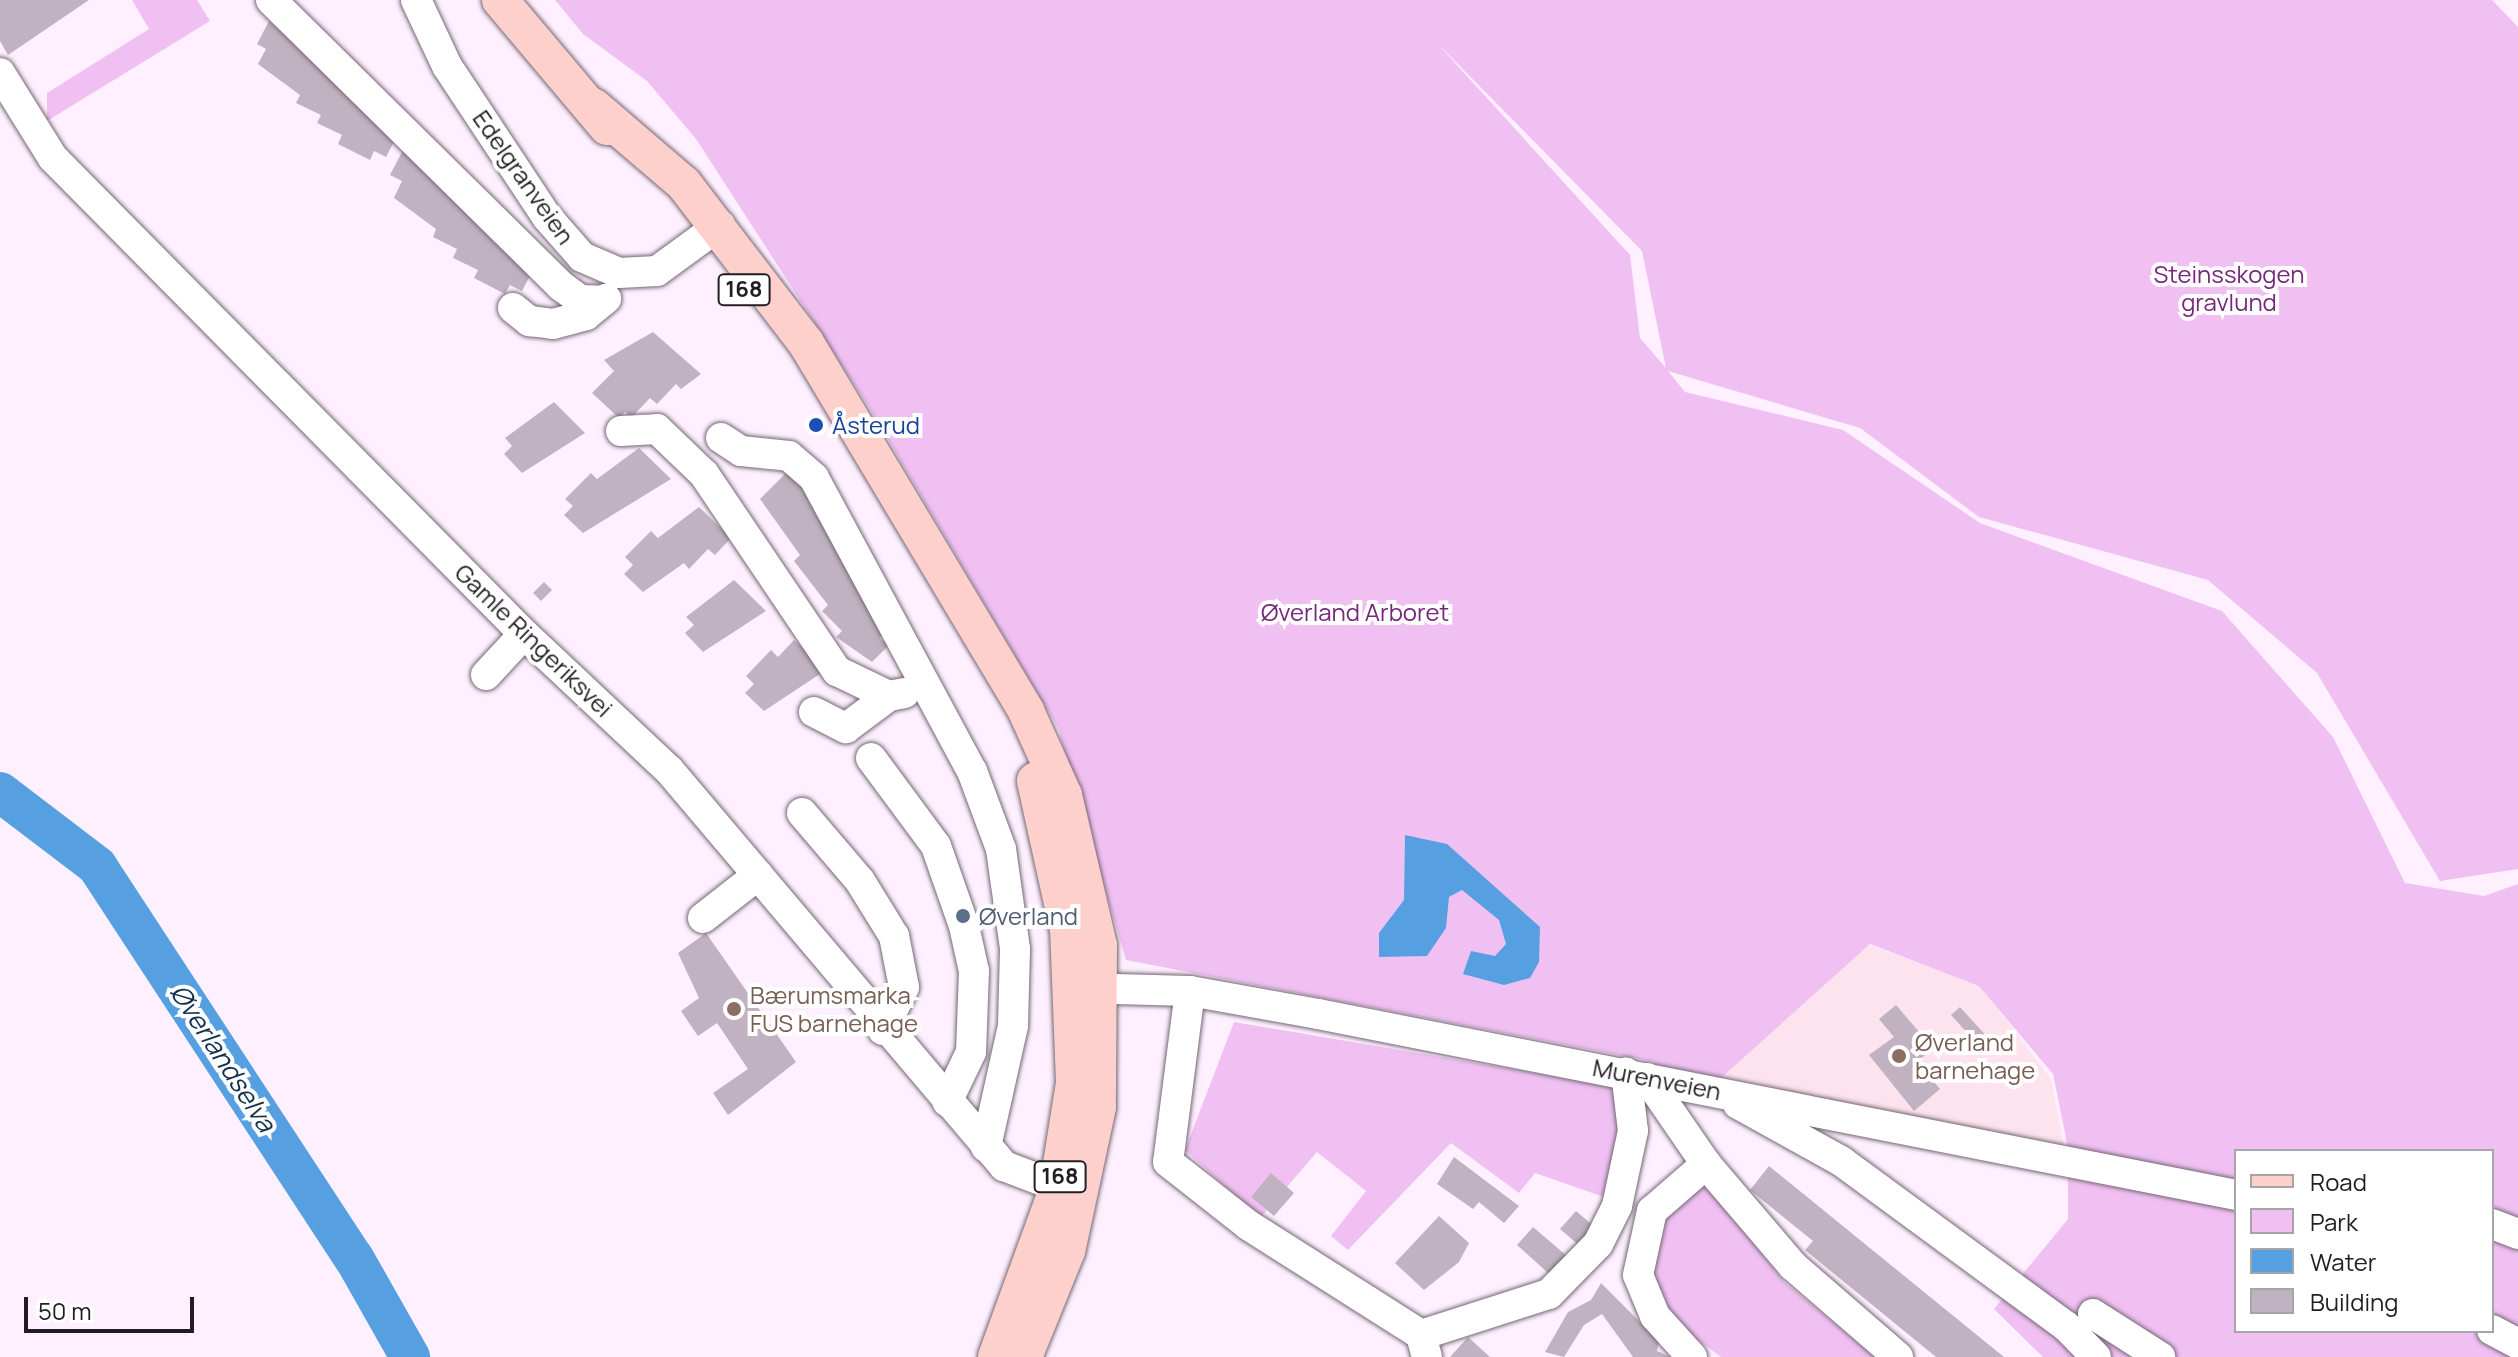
<!DOCTYPE html>
<html>
<head>
<meta charset="utf-8">
<style>
	body { margin:0 }
	#map { position:relative; width:2518px; height:1357px; overflow:hidden; background:#fef0ff; font-family:Manrope,sans-serif }
	div>[style] { position:absolute }
	.education>* { inset:0; background:#fce3ed }
	.green>* { inset:0; background:#f1c0f3 }
	.water>* { inset:0; background:#56a0e1 }
	.river>* { height:40px; margin:-20px; padding:0 20px; transform-origin:20px; border-radius:20px; background:#56a0e1 }
	.building>* { inset:0; background:#c0b2c1 }
	.roads { filter:drop-shadow(0 0 2px #746775) drop-shadow(0 0 2px #746775) }
	.minor>* { height:30px; margin:-15px; padding:0 15px; transform-origin:15px; border-radius:15px; background:#fff }
	.major>* { height:36px; margin:-18px; padding:0 18px; transform-origin:18px; border-radius:18px; background:#fed0cc }
	.dots>* { width:22px; height:22px; translate:-50% -50%; box-sizing:border-box; border:4px solid #fff; border-radius:50% }
	span { translate:-50% -50%; white-space:nowrap; text-align:center; line-height:1.15; -webkit-text-stroke:8px #fff; paint-order:stroke }
	.shield-label span { padding:2px 6px; background:#fff; border:2px solid; border-radius:6px; -webkit-text-stroke-width:0 }
	.shield-label { font-size:22px; color:#221d22; font-weight:700 }
	.street-label { font-size:24px; color:#221d22 }
	.park-label { font-size:24px; color:#74277b }
	.transit-label { font-size:24px; color:#164399 }
	.left { translate:0 -50%; text-align:left }
	.service-label { font-size:24px; color:#4e5e75 }
	.education-label { font-size:24px; color:#785e54 }
	.water-label { font-size:26px; color:#12314c; font-style:italic }
	.legend { position:absolute; left:2234px; top:1149px; width:260px; height:184px; box-sizing:border-box; background:#fff; border:2px solid #a7a5a7; margin:0; padding:10px 14px; list-style:none; font-size:24px; color:#221d22 }
	.legend li { display:flex; align-items:center; gap:16px; height:40px }
	.legend b { width:40px; border:2px solid #a7a5a7 }
	.scale { position:absolute; left:24px; top:1297px; width:170px; height:36px; box-sizing:border-box; border:4px solid #221d22; border-top:0; padding-left:10px; font-size:24px; line-height:28px; white-space:nowrap; color:#221d22; -webkit-text-stroke:6px #fff; paint-order:stroke }
</style>
</head>
<body>
<div id="map">
	<div class="education">
		<i style="clip-path:polygon(1869px 945px,1980px 985px,2051px 1079px,2064px 1147px,1720px 1079px)"></i>
	</div>
	<div class="green">
		<i style="clip-path:polygon(132px 0,197px 0,210px 21px,47px 121px,47px 93px,149px 29px)"></i>
		<i style="clip-path:polygon(evenodd,555px 0,2492px 0,2518px 27px,2518px 869px,2440px 881px,2317px 673px,2208px 580px,1979px 517px,1860px 428px,1668px 371px,1685px 392px,1843px 430px,1980px 523px,2222px 611px,2333px 737px,2405px 883px,2484px 896px,2518px 884px,2518px 1357px,2043px 1357px,1994px 1309px,2068px 1219px,2068px 1148px,2053px 1074px,1979px 986px,1870px 944px,1720px 1079px,1647px 1078px,1655px 1062px,1126px 960px,1058px 728px,869px 407px,696px 139px,647px 81px,583px 34px,555px 0,1435px 41px,1642px 251px,1666px 368px,1640px 338px,1630px 255px,1435px 41px,555px 0,2236px 1151px,2492px 1151px,2492px 1331px,2236px 1331px,2236px 1151px)"></i>
		<i style="clip-path:polygon(1234px 1022px,1612px 1086px,1629px 1110px,1618px 1202px,1535px 1173px,1519px 1193px,1451px 1143px,1348px 1250px,1331px 1236px,1366px 1191px,1317px 1152px,1260px 1218px,1185px 1150px)"></i>
		<i style="clip-path:polygon(1706px 1182px,1784px 1282px,1875px 1357px,1721px 1357px,1670px 1319px,1653px 1276px,1657px 1222px)"></i>
	</div>
	<div class="water">
		<i style="clip-path:polygon(1405px 835px,1447px 844px,1540px 927px,1539px 962px,1530px 978px,1504px 985px,1463px 974px,1471px 951px,1495px 956px,1506px 944px,1499px 920px,1462px 890px,1449px 897px,1446px 928px,1427px 956px,1379px 957px,1379px 933px,1404px 900px)"></i>
	</div>
	<div class="river">
		<i style="left:0;top:792px;width:122px;rotate:37.3deg"></i>
		<i style="left:97px;top:866px;width:469px;rotate:56.8deg"></i>
		<i style="left:354px;top:1258px;width:114px;rotate:60.5deg"></i>
	</div>
	<div class="building">
		<i style="clip-path:polygon(0 0,89px 0,8px 55px,0 41px)"></i>
		<i style="clip-path:polygon(269px 21px,398px 134px,386px 157px,374px 151px,370px 160px,338px 144px,342px 135px,317px 123px,321px 115px,296px 103px,300px 95px,258px 64px,266px 49px,257px 44px)"></i>
		<i style="clip-path:polygon(403px 150px,534px 268px,522px 291px,510px 285px,505px 294px,474px 278px,478px 270px,453px 258px,457px 249px,433px 237px,436px 229px,394px 198px,402px 181px,390px 175px)"></i>
		<i style="clip-path:polygon(653px 332px,701px 374px,681px 389px,676px 384px,657px 404px,650px 398px,631px 418px,625px 412px,619px 418px,592px 393px,614px 371px,604px 360px)"></i>
		<i style="clip-path:polygon(554px 402px,585px 433px,522px 473px,504px 454px,512px 446px,505px 438px)"></i>
		<i style="clip-path:polygon(639px 448px,671px 479px,583px 533px,564px 515px,573px 506px,565px 499px,591px 473px,597px 479px)"></i>
		<i style="clip-path:polygon(792px 467px,814px 494px,808px 500px,827px 519px,822px 526px,843px 546px,885px 633px,880px 638px,888px 646px,872px 662px,836px 637px,842px 631px,822px 611px,828px 605px,794px 561px,800px 555px,760px 499px)"></i>
		<i style="clip-path:polygon(699px 507px,731px 538px,715px 555px,708px 549px,689px 569px,684px 563px,643px 592px,624px 574px,633px 565px,625px 557px,651px 531px,658px 538px)"></i>
		<i style="clip-path:polygon(734px 580px,766px 611px,703px 652px,685px 633px,694px 625px,686px 617px)"></i>
		<i style="clip-path:polygon(544px 582px,552px 590px,541px 601px,533px 593px)"></i>
		<i style="clip-path:polygon(794px 640px,826px 670px,764px 711px,745px 693px,754px 684px,746px 676px,771px 650px,778px 657px)"></i>
		<i style="clip-path:polygon(706px 933px,796px 1062px,728px 1115px,713px 1093px,748px 1069px,717px 1023px,698px 1036px,681px 1011px,699px 998px,678px 953px)"></i>
		<i style="clip-path:polygon(1896px 1005px,1933px 1048px,1917px 1062px,1940px 1089px,1914px 1111px,1869px 1055px,1894px 1037px,1879px 1019px)"></i>
		<i style="clip-path:polygon(1960px 1007px,1989px 1039px,1980px 1047px,1951px 1015px)"></i>
		<i style="clip-path:polygon(1454px 1157px,1519px 1206px,1504px 1223px,1479px 1202px,1473px 1209px,1437px 1184px)"></i>
		<i style="clip-path:polygon(1769px 1166px,2004px 1357px,1936px 1357px,1805px 1250px,1813px 1241px,1750px 1190px)"></i>
		<i style="clip-path:polygon(1271px 1173px,1294px 1193px,1274px 1216px,1251px 1197px)"></i>
		<i style="clip-path:polygon(1576px 1211px,1596px 1228px,1580px 1246px,1560px 1229px)"></i>
		<i style="clip-path:polygon(1439px 1216px,1469px 1243px,1459px 1262px,1424px 1290px,1395px 1263px)"></i>
		<i style="clip-path:polygon(1533px 1227px,1574px 1262px,1557px 1281px,1517px 1245px)"></i>
		<i style="clip-path:polygon(1601px 1283px,1659px 1341px,1657px 1351px,1671px 1357px,1633px 1357px,1602px 1314px,1584px 1325px,1564px 1357px,1545px 1352px,1568px 1312px,1591px 1300px)"></i>
		<i style="clip-path:polygon(1468px 1337px,1490px 1357px,1450px 1357px)"></i>
	</div>
	<div class="roads">
		<div class="minor">
			<i style="left:271px;top:0;width:407px;rotate:44.6deg"></i>
			<i style="left:561px;top:286px;width:24px;rotate:36deg"></i>
			<i style="left:580px;top:300px;width:23px;rotate:2deg"></i>
			<i style="left:416px;top:0;width:73px;rotate:64.8deg"></i>
			<i style="left:447px;top:66px;width:181px;rotate:56.5deg"></i>
			<i style="left:547px;top:217px;width:53px;rotate:48.8deg"></i>
			<i style="left:582px;top:257px;width:40px;rotate:23.4deg"></i>
			<i style="left:619px;top:273px;width:38px;rotate:-3deg"></i>
			<i style="left:657px;top:271px;width:78px;rotate:-36.1deg"></i>
			<i style="left:0;top:73px;width:100px;rotate:58.1deg"></i>
			<i style="left:53px;top:158px;width:670px;rotate:45.3deg"></i>
			<i style="left:524px;top:634px;width:199px;rotate:43.2deg"></i>
			<i style="left:669px;top:770px;width:519px;rotate:49.77deg"></i>
			<i style="left:1004px;top:1166px;width:78px;rotate:21deg"></i>
			<i style="left:513px;top:308px;width:21px;rotate:39deg"></i>
			<i style="left:529px;top:321px;width:24px;rotate:7deg"></i>
			<i style="left:553px;top:324px;width:34px;rotate:-15deg"></i>
			<i style="left:586px;top:315px;width:26px;rotate:-39deg"></i>
			<i style="left:621px;top:431px;width:36px;rotate:-3deg"></i>
			<i style="left:657px;top:429px;width:65px;rotate:43.8deg"></i>
			<i style="left:704px;top:474px;width:238px;rotate:56deg"></i>
			<i style="left:837px;top:671px;width:58px;rotate:25.7deg"></i>
			<i style="left:721px;top:438px;width:24px;rotate:33deg"></i>
			<i style="left:741px;top:451px;width:48px;rotate:5.9deg"></i>
			<i style="left:789px;top:456px;width:33px;rotate:41deg"></i>
			<i style="left:814px;top:478px;width:333px;rotate:61.7deg"></i>
			<i style="left:972px;top:771px;width:83px;rotate:69.6deg"></i>
			<i style="left:1001px;top:849px;width:101px;rotate:82deg"></i>
			<i style="left:1015px;top:949px;width:77px;rotate:91.5deg"></i>
			<i style="left:1013px;top:1026px;width:124px;rotate:102.6deg"></i>
			<i style="left:486px;top:675px;width:56px;rotate:-47.2deg"></i>
			<i style="left:814px;top:712px;width:36px;rotate:27deg"></i>
			<i style="left:846px;top:728px;width:54px;rotate:-36.7deg"></i>
			<i style="left:889px;top:696px;width:16px;rotate:-11deg"></i>
			<i style="left:871px;top:758px;width:109px;rotate:53.5deg"></i>
			<i style="left:936px;top:846px;width:85px;rotate:70.7deg"></i>
			<i style="left:964px;top:926px;width:46px;rotate:77.5deg"></i>
			<i style="left:974px;top:971px;width:81px;rotate:92.1deg"></i>
			<i style="left:971px;top:1052px;width:55px;rotate:115.6deg"></i>
			<i style="left:802px;top:813px;width:89px;rotate:49.5deg"></i>
			<i style="left:860px;top:881px;width:65px;rotate:58.3deg"></i>
			<i style="left:894px;top:936px;width:52px;rotate:78.9deg"></i>
			<i style="left:904px;top:987px;width:48px;rotate:116deg"></i>
			<i style="left:703px;top:918px;width:70px;rotate:-38deg"></i>
			<i style="left:1078px;top:988px;width:112px;rotate:1.5deg"></i>
			<i style="left:1190px;top:991px;width:130px;rotate:10.2deg"></i>
			<i style="left:1318px;top:1014px;width:936px;rotate:11.15deg"></i>
			<i style="left:1190px;top:991px;width:172px;rotate:97.3deg"></i>
			<i style="left:1168px;top:1162px;width:102px;rotate:38.2deg"></i>
			<i style="left:1248px;top:1225px;width:205px;rotate:32.4deg"></i>
			<i style="left:1421px;top:1335px;width:23px;rotate:75deg"></i>
			<i style="left:1647px;top:1078px;width:104px;rotate:55.5deg"></i>
			<i style="left:1706px;top:1164px;width:134px;rotate:49.5deg"></i>
			<i style="left:1793px;top:1266px;width:139px;rotate:40.9deg"></i>
			<i style="left:1738px;top:1104px;width:118px;rotate:29deg"></i>
			<i style="left:1841px;top:1161px;width:279px;rotate:36.3deg"></i>
			<i style="left:2066px;top:1326px;width:43px;rotate:45.9deg"></i>
			<i style="left:2492px;top:1224px;width:28px;rotate:21deg"></i>
			<i style="left:2093px;top:1314px;width:80px;rotate:32.7deg"></i>
			<i style="left:2492px;top:1330px;width:30px;rotate:28deg"></i>
			<i style="left:1421px;top:1335px;width:134px;rotate:-17.8deg"></i>
			<i style="left:1549px;top:1294px;width:70px;rotate:-45.6deg"></i>
			<i style="left:1598px;top:1244px;width:42px;rotate:-63.4deg"></i>
			<i style="left:1617px;top:1206px;width:77px;rotate:-78deg"></i>
			<i style="left:1633px;top:1131px;width:59px;rotate:-96.8deg"></i>
			<i style="left:1692px;top:1357px;width:55px;rotate:-132.1deg"></i>
			<i style="left:1655px;top:1316px;width:44px;rotate:-112.5deg"></i>
			<i style="left:1638px;top:1275px;width:66px;rotate:-77.7deg"></i>
			<i style="left:1652px;top:1211px;width:72px;rotate:-41deg"></i>
		</div>
		<div class="major">
			<i style="left:500px;top:0;width:166px;rotate:49.9deg"></i>
			<i style="left:593px;top:106px;width:120px;rotate:40.6deg"></i>
			<i style="left:684px;top:184px;width:200px;rotate:52.5deg"></i>
			<i style="left:806px;top:343px;width:429px;rotate:59.1deg"></i>
			<i style="left:1026px;top:711px;width:92px;rotate:65.7deg"></i>
			<i style="left:1064px;top:795px;width:154px;rotate:76.9deg"></i>
			<i style="left:1099px;top:945px;width:162px;rotate:90.4deg"></i>
			<i style="left:1098px;top:1107px;width:147px;rotate:102.1deg"></i>
			<i style="left:1067px;top:1251px;width:114px;rotate:112.1deg"></i>
			<i style="left:996px;top:1357px;width:179px;rotate:-70deg"></i>
			<i style="left:1057px;top:1189px;width:107px;rotate:-80.9deg"></i>
			<i style="left:1074px;top:1083px;width:153px;rotate:-92.2deg"></i>
			<i style="left:1068px;top:930px;width:153px;rotate:-102.5deg"></i>
		</div>
	</div>
	<div class="dots">
		<i style="left:816px;top:425px;background:#1a4fb4"></i>
		<i style="left:963px;top:916px;background:#5c6f8a"></i>
		<i style="left:734px;top:1009px;background:#8d6e63"></i>
		<i style="left:1899px;top:1056px;background:#8d6e63"></i>
	</div>
	<div class="shield-label">
		<span style="left:744px;top:290px">168</span>
		<span style="left:1060px;top:1177px">168</span>
	</div>
	<div class="street-label">
		<span style="left:524px;top:177px;rotate:55deg">Edelgranveien</span>
		<span style="left:534px;top:640px;rotate:44deg">Gamle Ringeriksvei</span>
		<span style="left:1657px;top:1079px;rotate:11deg">Murenveien</span>
	</div>
	<div class="park-label">
		<span style="left:2229px;top:288px">Steinsskogen<br>gravlund</span>
		<span style="left:1355px;top:612px">Øverland Arboret</span>
	</div>
	<div class="transit-label">
		<span class="left" style="left:832px;top:425px">Åsterud</span>
	</div>
	<div class="service-label">
		<span class="left" style="left:979px;top:916px">Øverland</span>
	</div>
	<div class="education-label">
		<span class="left" style="left:750px;top:1009px">Bærumsmarka<br>FUS barnehage</span>
		<span class="left" style="left:1915px;top:1056px">Øverland<br>barnehage</span>
	</div>
	<div class="water-label">
		<span style="left:223px;top:1058px;rotate:57deg">Øverlandselva</span>
	</div>
	<ul class="legend">
	<li><b style="height:10px;background:#fed0cc"></b>Road</li>
	<li><b style="height:22px;background:#f1c0f3"></b>Park</li>
	<li><b style="height:22px;background:#56a0e1"></b>Water</li>
	<li><b style="height:22px;background:#c0b2c1"></b>Building</li>
	</ul>
	<div class="scale">50 m</div>
</div>
</body>
</html>
